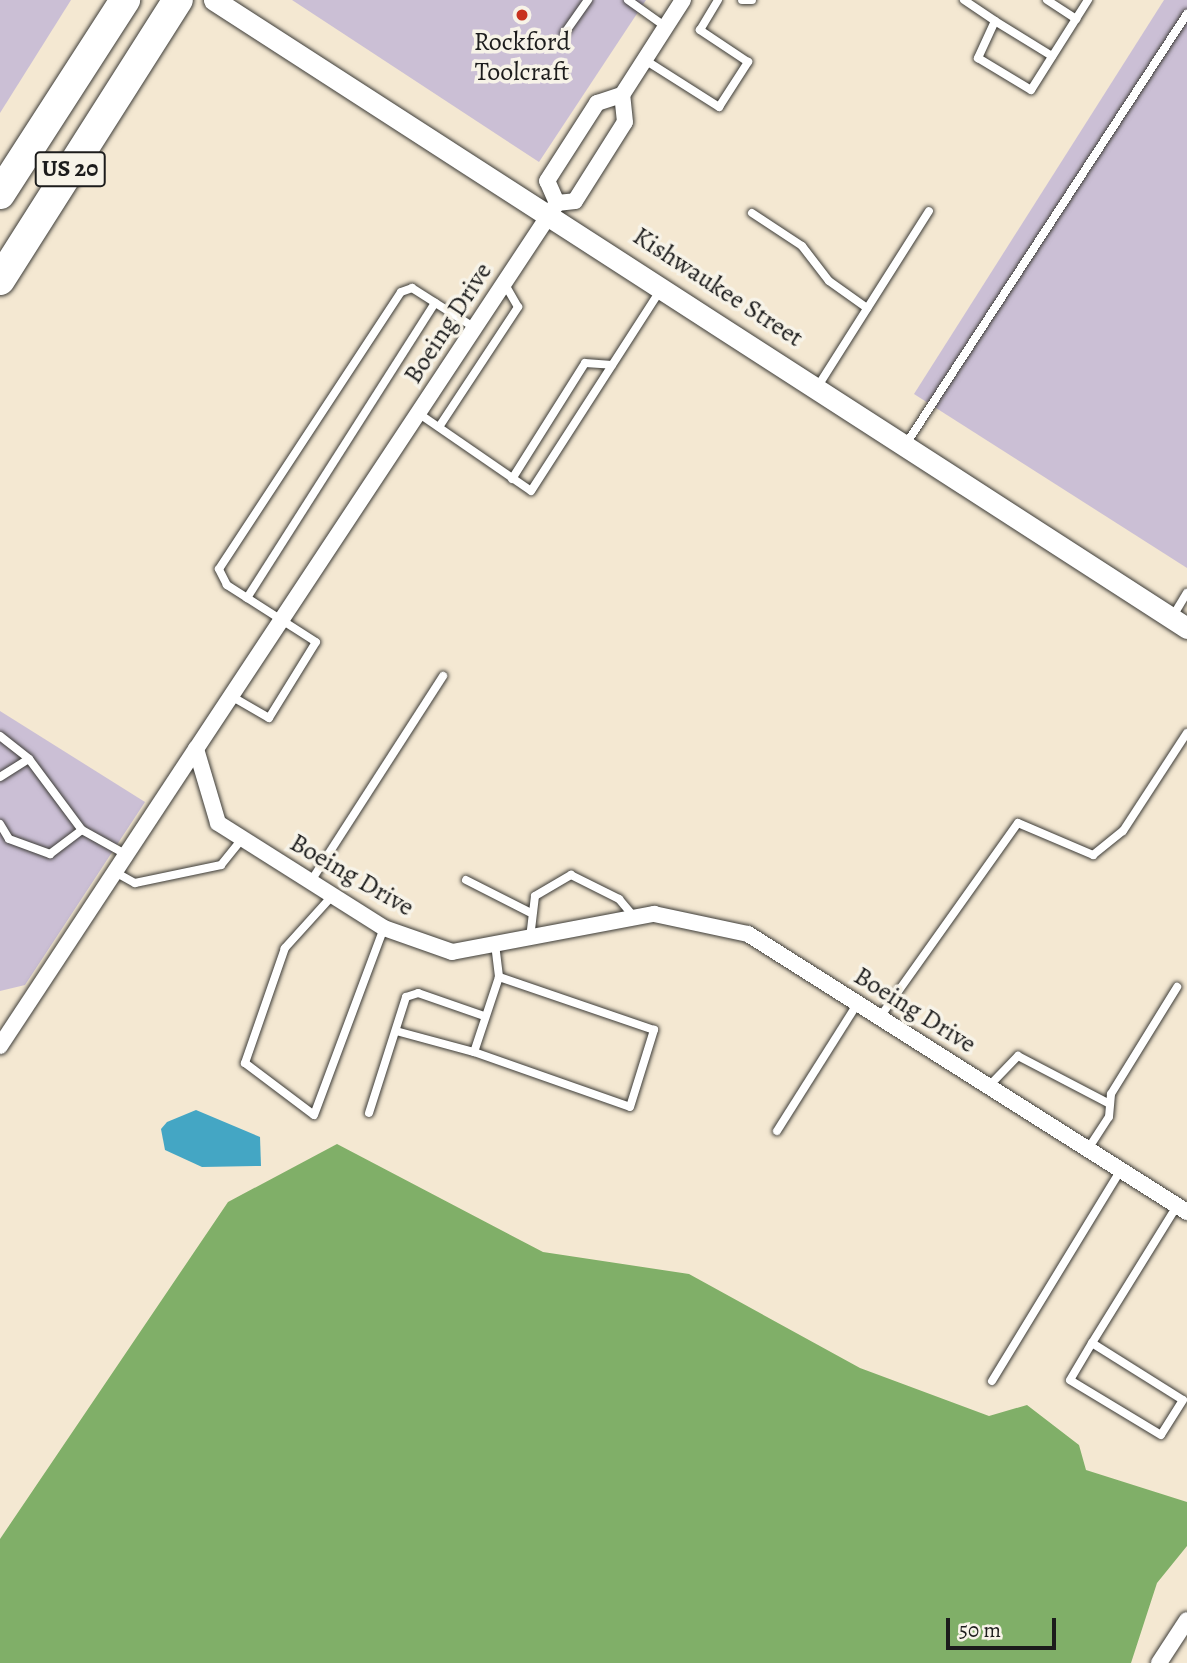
<!DOCTYPE html>
<html>
<head>
<meta charset="utf-8">
<style>
	body { margin:0 }
	#map { position:relative; width:1187px; height:1663px; overflow:hidden; background:#f4e8d2; font-family:Alegreya,serif }
	div>[style] { position:absolute }
	.industrial>* { inset:0; background:#cbbfd5 }
	.forest>* { inset:0; background:#80af68 }
	.water>* { inset:0; background:#44a6c4 }
	.roads { filter:drop-shadow(0 0 2px #3c3b37) drop-shadow(0 0 2px #3c3b37) }
	.service>* { height:8px; margin:-4px; padding:0 4px; transform-origin:4px; border-radius:4px; background:#fff }
	.minor>* { height:16px; margin:-8px; padding:0 8px; transform-origin:8px; border-radius:8px; background:#fff }
	.tertiary>* { height:21px; margin:-10.5px; padding:0 10.5px; transform-origin:10.5px; border-radius:10.5px; background:#fff }
	.motorway>* { height:30px; margin:-15px; padding:0 15px; transform-origin:15px; border-radius:15px; background:#fff }
	.dots>* { width:19px; height:19px; translate:-50% -50%; box-sizing:border-box; border:4px solid #f7f3e8; border-radius:50% }
	span { translate:-50% -50%; white-space:nowrap; text-align:center; line-height:1.15; -webkit-text-stroke:7px #f7f3e8; paint-order:stroke }
	.shield-label span { padding:2px 5px; background:#f7f3e8; border:2px solid; border-radius:5px; -webkit-text-stroke-width:0 }
	.shield-label { font-size:24px; color:#1c1c1c; font-weight:700 }
	.poi-label { font-size:26px; color:#1c1c1c }
	.street-label { font-size:26px; color:#1c1c1c }
	.scale { position:absolute; left:946px; top:1618px; width:110px; height:32px; box-sizing:border-box; border:4px solid #1c1c1c; border-top:0; padding-left:9px; font-size:21px; line-height:24px; white-space:nowrap; color:#1c1c1c; -webkit-text-stroke:5px #f7f3e8; paint-order:stroke }
</style>
</head>
<body>
<div id="map">
	<div class="industrial">
		<i style="clip-path:polygon(0 0,71px 0,0 113px)"></i>
		<i style="clip-path:polygon(292px 0,646px 0,539px 162px)"></i>
		<i style="clip-path:polygon(1164px 0,1187px 0,1187px 568px,914px 394px)"></i>
		<i style="clip-path:polygon(0 711px,145px 802px,25px 985px,0 991px)"></i>
	</div>
	<div class="forest">
		<i style="clip-path:polygon(337px 1144px,543px 1252px,689px 1274px,860px 1368px,989px 1416px,1027px 1405px,1079px 1445px,1086px 1470px,1187px 1502px,1187px 1546px,1157px 1583px,1131px 1663px,0 1663px,0 1539px,228px 1202px)"></i>
	</div>
	<div class="water">
		<i style="clip-path:polygon(196px 1110px,260px 1137px,261px 1166px,202px 1167px,165px 1150px,161px 1129px,167px 1122px)"></i>
	</div>
	<div class="roads">
		<div class="service">
			<i style="left:628px;top:0;width:47px;rotate:35.4deg"></i>
			<i style="left:742px;top:0;width:10px"></i>
			<i style="left:964px;top:0;width:37px;rotate:34deg"></i>
			<i style="left:995px;top:21px;width:41px;rotate:114.7deg"></i>
			<i style="left:978px;top:58px;width:62px;rotate:31.1deg"></i>
			<i style="left:1031px;top:90px;width:107px;rotate:-57.7deg"></i>
			<i style="left:1047px;top:0;width:35px;rotate:33deg"></i>
			<i style="left:995px;top:21px;width:67px;rotate:31.6deg"></i>
			<i style="left:564px;top:34px;width:42px;rotate:-54.8deg"></i>
			<i style="left:645px;top:60px;width:88px;rotate:32.4deg"></i>
			<i style="left:719px;top:107px;width:54px;rotate:-57.2deg"></i>
			<i style="left:748px;top:62px;width:58px;rotate:-146.3deg"></i>
			<i style="left:700px;top:30px;width:35px;rotate:-59deg"></i>
			<i style="left:752px;top:213px;width:60px;rotate:33.4deg"></i>
			<i style="left:802px;top:246px;width:44px;rotate:52.4deg"></i>
			<i style="left:829px;top:281px;width:47px;rotate:35.4deg"></i>
			<i style="left:818px;top:386px;width:207px;rotate:-57.6deg"></i>
			<i style="left:418px;top:413px;width:137px;rotate:34.6deg"></i>
			<i style="left:531px;top:491px;width:238px;rotate:-57.2deg"></i>
			<i style="left:439px;top:427px;width:144px;rotate:-56.6deg"></i>
			<i style="left:518px;top:307px;width:28px;rotate:-120deg"></i>
			<i style="left:906px;top:444px;width:514px;rotate:-56.84deg"></i>
			<i style="left:512px;top:479px;width:137px;rotate:-57.8deg"></i>
			<i style="left:585px;top:363px;width:27px;rotate:4deg"></i>
			<i style="left:247px;top:598px;width:350px;rotate:-57.5deg"></i>
			<i style="left:1173px;top:616px;width:27px;rotate:-59deg"></i>
			<i style="left:231px;top:696px;width:44px;rotate:30.1deg"></i>
			<i style="left:269px;top:718px;width:89px;rotate:-58.3deg"></i>
			<i style="left:316px;top:642px;width:106px;rotate:-147.4deg"></i>
			<i style="left:227px;top:585px;width:18px;rotate:-117deg"></i>
			<i style="left:219px;top:569px;width:331px;rotate:-56.7deg"></i>
			<i style="left:401px;top:292px;width:12px;rotate:-20deg"></i>
			<i style="left:412px;top:288px;width:75px;rotate:32.4deg"></i>
			<i style="left:0;top:736px;width:37px;rotate:38deg"></i>
			<i style="left:29px;top:759px;width:89px;rotate:53.3deg"></i>
			<i style="left:82px;top:830px;width:51px;rotate:29.1deg"></i>
			<i style="left:0;top:777px;width:34px;rotate:-32deg"></i>
			<i style="left:0;top:824px;width:17px;rotate:59deg"></i>
			<i style="left:9px;top:839px;width:44px;rotate:20.1deg"></i>
			<i style="left:50px;top:854px;width:40px;rotate:-37deg"></i>
			<i style="left:115px;top:872px;width:23px;rotate:29deg"></i>
			<i style="left:135px;top:883px;width:88px;rotate:-11.8deg"></i>
			<i style="left:221px;top:865px;width:33px;rotate:-51deg"></i>
			<i style="left:466px;top:880px;width:71px;rotate:26.9deg"></i>
			<i style="left:311px;top:881px;width:244px;rotate:-57.2deg"></i>
			<i style="left:333px;top:895px;width:72px;rotate:132.2deg"></i>
			<i style="left:285px;top:948px;width:122px;rotate:109.2deg"></i>
			<i style="left:245px;top:1063px;width:86px;rotate:37deg"></i>
			<i style="left:314px;top:1115px;width:200px;rotate:-69.5deg"></i>
			<i style="left:530px;top:938px;width:42px;rotate:-83.2deg"></i>
			<i style="left:535px;top:896px;width:42px;rotate:-30.3deg"></i>
			<i style="left:571px;top:875px;width:54px;rotate:26.6deg"></i>
			<i style="left:619px;top:899px;width:25px;rotate:50deg"></i>
			<i style="left:495px;top:944px;width:33px;rotate:83deg"></i>
			<i style="left:499px;top:977px;width:79px;rotate:108.4deg"></i>
			<i style="left:474px;top:1052px;width:165px;rotate:19.4deg"></i>
			<i style="left:630px;top:1107px;width:81px;rotate:-72.7deg"></i>
			<i style="left:654px;top:1030px;width:164px;rotate:-161.1deg"></i>
			<i style="left:880px;top:1017px;width:238px;rotate:-54.6deg"></i>
			<i style="left:1018px;top:823px;width:82px;rotate:23.1deg"></i>
			<i style="left:1093px;top:855px;width:38px;rotate:-39deg"></i>
			<i style="left:1123px;top:831px;width:117px;rotate:-56.9deg"></i>
			<i style="left:396px;top:1031px;width:81px;rotate:15.1deg"></i>
			<i style="left:989px;top:1086px;width:42px;rotate:-46deg"></i>
			<i style="left:1018px;top:1056px;width:102px;rotate:27.6deg"></i>
			<i style="left:369px;top:1113px;width:122px;rotate:-72.3deg"></i>
			<i style="left:406px;top:997px;width:13px;rotate:-18deg"></i>
			<i style="left:418px;top:993px;width:70px;rotate:19.2deg"></i>
			<i style="left:777px;top:1131px;width:151px;rotate:-57.7deg"></i>
			<i style="left:1088px;top:1149px;width:38px;rotate:-57deg"></i>
			<i style="left:1109px;top:1117px;width:23px;rotate:-85deg"></i>
			<i style="left:1111px;top:1094px;width:126px;rotate:-58.3deg"></i>
			<i style="left:1092px;top:1343px;width:107px;rotate:32.1deg"></i>
			<i style="left:1183px;top:1400px;width:41px;rotate:122.2deg"></i>
			<i style="left:1161px;top:1435px;width:106px;rotate:-148.9deg"></i>
			<i style="left:1070px;top:1380px;width:43px;rotate:-59.3deg"></i>
			<i style="left:1092px;top:1343px;width:161px;rotate:-58.2deg"></i>
			<i style="left:992px;top:1381px;width:247px;rotate:-58.6deg"></i>
		</div>
		<div class="minor">
			<i style="left:557px;top:203px;width:655px;rotate:123.47deg"></i>
			<i style="left:196px;top:749px;width:77px;rotate:73.4deg"></i>
			<i style="left:218px;top:823px;width:196px;rotate:32.3deg"></i>
			<i style="left:384px;top:928px;width:72px;rotate:19.4deg"></i>
			<i style="left:452px;top:952px;width:206px;rotate:-10.7deg"></i>
			<i style="left:654px;top:914px;width:96px;rotate:12deg"></i>
			<i style="left:748px;top:934px;width:520px;rotate:32.34deg"></i>
			<i style="left:557px;top:203px;width:18px;rotate:-6deg"></i>
			<i style="left:575px;top:201px;width:93px;rotate:-57.7deg"></i>
			<i style="left:625px;top:122px;width:27px;rotate:-96deg"></i>
			<i style="left:622px;top:95px;width:113px;rotate:-57.3deg"></i>
			<i style="left:557px;top:203px;width:24px;rotate:-114deg"></i>
			<i style="left:547px;top:181px;width:93px;rotate:-57.3deg"></i>
			<i style="left:597px;top:103px;width:26px;rotate:-18deg"></i>
			<i style="left:0;top:1046px;width:356px;rotate:-56.6deg"></i>
			<i style="left:1159px;top:1663px;width:51px;rotate:-56.9deg"></i>
		</div>
		<div class="tertiary">
			<i style="left:214px;top:0;width:1158px;rotate:32.84deg"></i>
		</div>
		<div class="motorway">
			<i style="left:0;top:194px;width:231px;rotate:-57.2deg"></i>
			<i style="left:0;top:280px;width:332px;rotate:-57.6deg"></i>
		</div>
	</div>
	<div class="dots">
		<i style="left:522px;top:15px;background:#c8321e"></i>
	</div>
	<div class="shield-label">
		<span style="left:70px;top:169px">US 20</span>
	</div>
	<div class="poi-label">
		<span style="left:522px;top:57px">Rockford<br>Toolcraft</span>
	</div>
	<div class="street-label">
		<span style="left:718px;top:287px;rotate:33deg">Kishwaukee Street</span>
		<span style="left:448px;top:323px;rotate:-57deg">Boeing Drive</span>
		<span style="left:352px;top:875px;rotate:30deg">Boeing Drive</span>
		<span style="left:915px;top:1010px;rotate:32deg">Boeing Drive</span>
	</div>
	<div class="scale">50 m</div>
</div>
</body>
</html>
